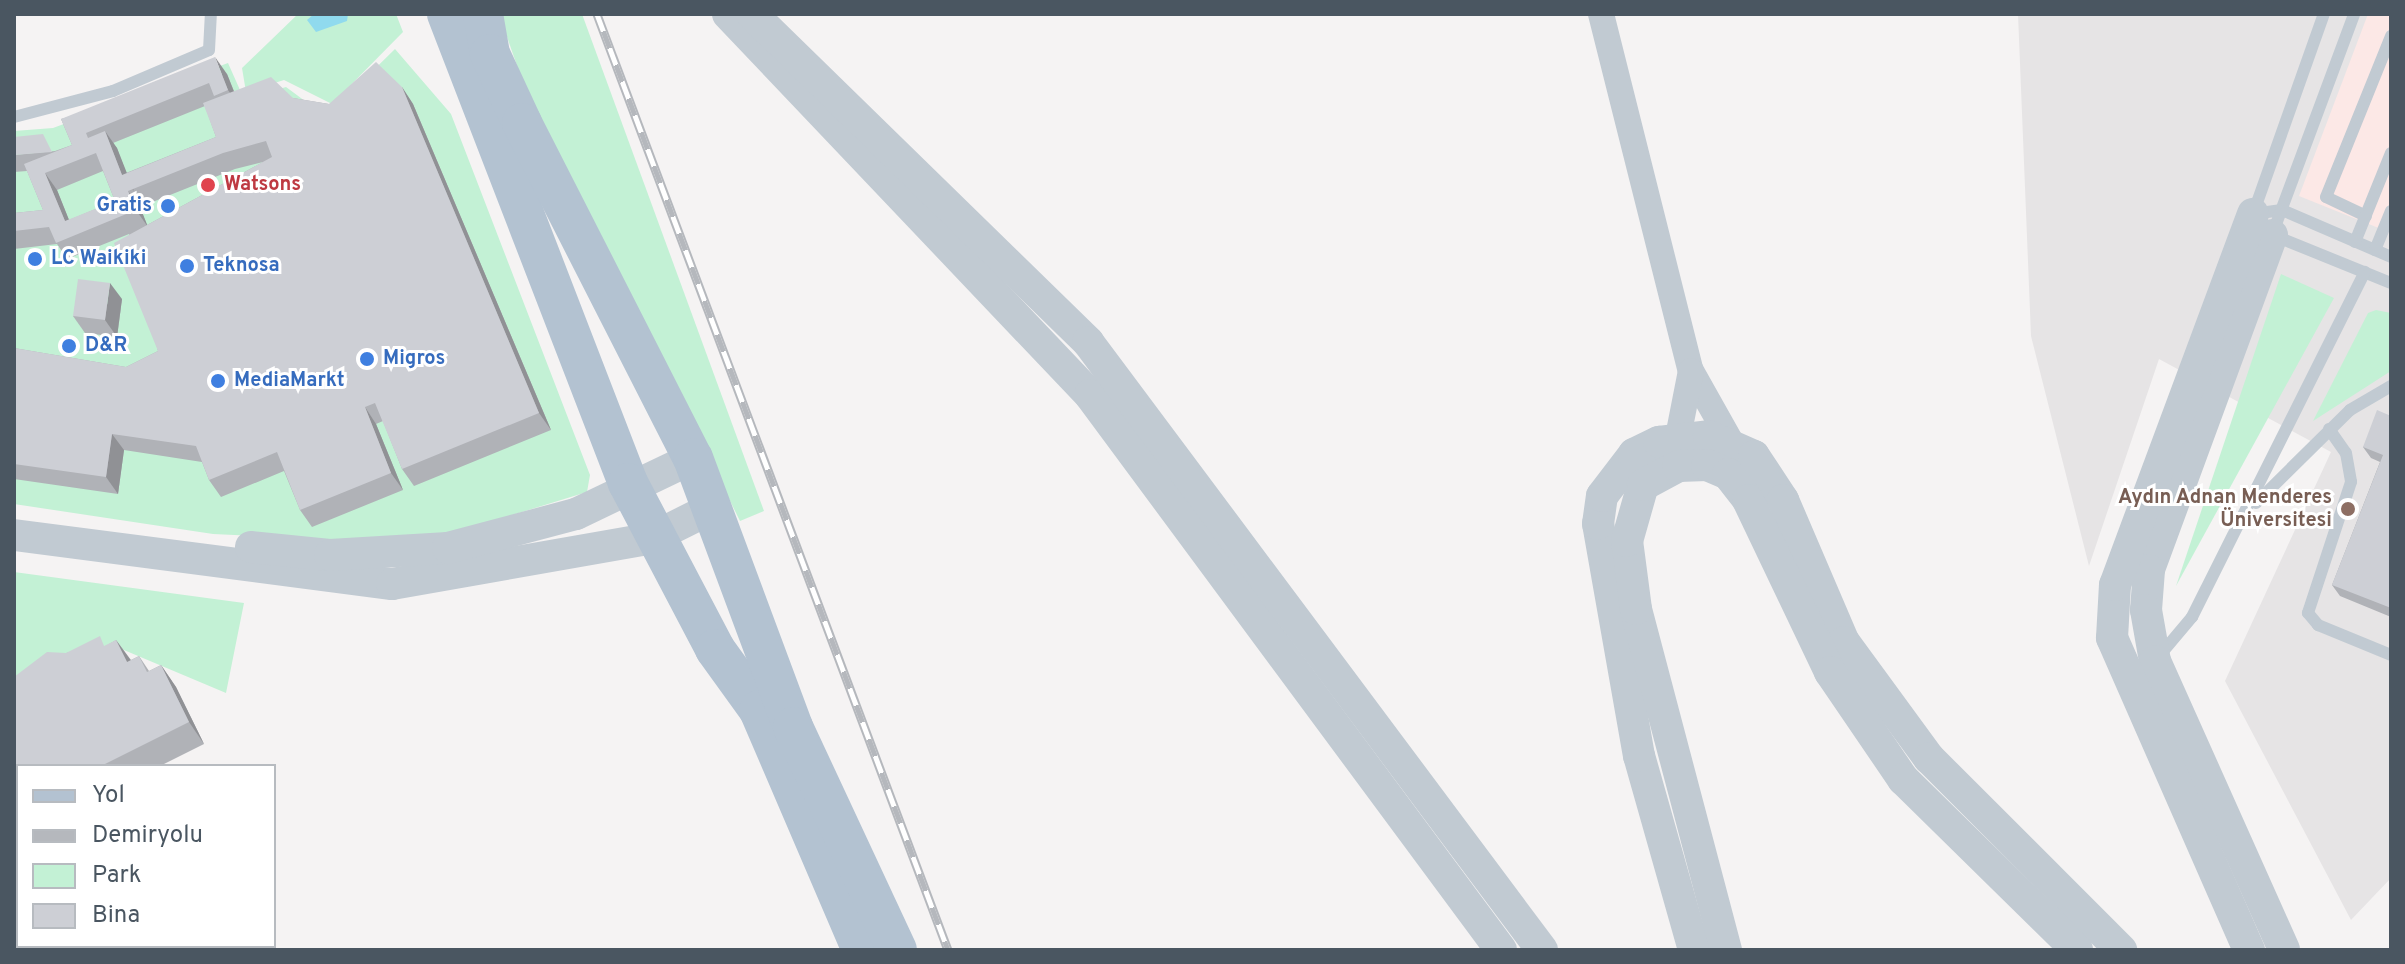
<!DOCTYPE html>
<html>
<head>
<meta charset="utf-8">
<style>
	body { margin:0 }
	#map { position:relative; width:2405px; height:964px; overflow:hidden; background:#f5f3f3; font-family:Overpass,sans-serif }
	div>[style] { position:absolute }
	.education>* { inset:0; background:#e6e4e5 }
	.medical>* { inset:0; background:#fce8e6 }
	.green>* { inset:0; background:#c3f1d5 }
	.water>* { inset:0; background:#90daee }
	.service>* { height:12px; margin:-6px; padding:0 6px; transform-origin:6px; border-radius:6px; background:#c1cad2 }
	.minor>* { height:26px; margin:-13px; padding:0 13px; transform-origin:13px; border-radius:13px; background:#c1cad2 }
	.tertiary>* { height:32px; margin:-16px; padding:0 16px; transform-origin:16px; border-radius:16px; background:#c1cad2 }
	.primary>* { height:40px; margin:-20px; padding:0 20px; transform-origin:20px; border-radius:20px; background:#b3c2d1 }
	.rail>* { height:9px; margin-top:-4.5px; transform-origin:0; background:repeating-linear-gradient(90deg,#fff 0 18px,#b5b8bd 0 36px); box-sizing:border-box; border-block:2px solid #b5b8bd }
	.wall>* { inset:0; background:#b0b2b7 }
	.shaded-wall>* { inset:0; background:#909195 }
	.building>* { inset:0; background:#cdcfd5 }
	.dots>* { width:22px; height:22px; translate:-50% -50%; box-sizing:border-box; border:4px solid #fff; border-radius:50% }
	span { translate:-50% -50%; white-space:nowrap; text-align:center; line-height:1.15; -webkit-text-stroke:6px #fff; paint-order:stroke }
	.health-label { font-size:20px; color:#be3a42; font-weight:700 }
	.left { translate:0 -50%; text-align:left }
	.shop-label { font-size:20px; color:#366cbe; font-weight:700 }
	.right { translate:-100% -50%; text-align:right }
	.education-label { font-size:20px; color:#785e54; font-weight:700 }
	.frame { position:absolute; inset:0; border:16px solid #4a5661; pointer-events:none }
	.legend { position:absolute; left:16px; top:764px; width:260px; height:184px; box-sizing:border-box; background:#fff; border:2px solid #b7bbc0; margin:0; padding:10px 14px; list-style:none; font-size:24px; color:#4a5661 }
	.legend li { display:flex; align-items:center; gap:16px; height:40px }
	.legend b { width:40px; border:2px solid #b7bbc0 }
</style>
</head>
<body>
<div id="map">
	<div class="education">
		<i style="clip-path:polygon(2018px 14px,2391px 14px,2391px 878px,2351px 920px,2225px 681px,2331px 452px,2159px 359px,2089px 566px,2031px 336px)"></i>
	</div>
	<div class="medical">
		<i style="clip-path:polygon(2368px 14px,2391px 14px,2391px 233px,2299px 196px)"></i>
	</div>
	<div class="green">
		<i style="clip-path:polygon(298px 14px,396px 14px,403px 32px,332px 104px,284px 80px,246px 92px,242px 68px)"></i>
		<i style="clip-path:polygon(499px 14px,582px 14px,764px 511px,740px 521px,522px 80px)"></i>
		<i style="clip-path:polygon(395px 49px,451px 114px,590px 475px,587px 492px,418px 544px,213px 534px,14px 504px,14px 131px,53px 128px,228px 63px,244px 99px,286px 87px,309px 104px,335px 108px)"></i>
		<i style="clip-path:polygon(2281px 274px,2334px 298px,2176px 586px)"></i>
		<i style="clip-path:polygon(2376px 310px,2391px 313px,2391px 371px,2313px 421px,2368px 313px)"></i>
		<i style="clip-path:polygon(14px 572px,244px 603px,226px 693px,112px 645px,14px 683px)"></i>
	</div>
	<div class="water">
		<i style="clip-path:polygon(314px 14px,348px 14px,347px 21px,316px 32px,307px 20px)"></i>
	</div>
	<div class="service">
		<i style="left:14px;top:117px;width:102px;rotate:-14.7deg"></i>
		<i style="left:113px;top:91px;width:104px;rotate:-23.1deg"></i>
		<i style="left:209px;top:50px;width:36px;rotate:-87deg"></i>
		<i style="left:2253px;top:214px;width:212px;rotate:-70.5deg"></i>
		<i style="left:2253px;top:214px;width:29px;rotate:-8deg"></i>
		<i style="left:2282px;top:210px;width:119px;rotate:23.3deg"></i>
		<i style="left:2366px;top:216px;width:44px;rotate:-154.6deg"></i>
		<i style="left:2326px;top:197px;width:174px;rotate:-68deg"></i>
		<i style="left:2272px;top:235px;width:236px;rotate:-69.6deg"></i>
		<i style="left:2275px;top:236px;width:125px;rotate:22.1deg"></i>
		<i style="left:2355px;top:242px;width:96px;rotate:-68deg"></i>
		<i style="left:2375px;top:250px;width:42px;rotate:-67.7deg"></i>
		<i style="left:2329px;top:429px;width:29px;rotate:55deg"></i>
		<i style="left:2346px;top:453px;width:29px;rotate:80deg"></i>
		<i style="left:2351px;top:482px;width:138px;rotate:108.2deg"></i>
		<i style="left:2308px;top:613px;width:16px;rotate:50deg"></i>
		<i style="left:2318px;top:625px;width:79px;rotate:22.3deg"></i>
		<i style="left:2256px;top:503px;width:132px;rotate:-44.7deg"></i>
		<i style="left:2350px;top:410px;width:48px;rotate:-30.3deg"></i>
		<i style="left:2160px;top:655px;width:50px;rotate:-49.9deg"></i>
		<i style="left:2192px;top:617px;width:386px;rotate:-63.4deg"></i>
	</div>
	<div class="minor">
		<i style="left:1601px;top:14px;width:368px;rotate:75.9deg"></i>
		<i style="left:1691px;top:371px;width:81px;rotate:60.6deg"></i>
		<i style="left:1678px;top:437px;width:67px;rotate:-78.9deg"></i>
	</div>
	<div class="tertiary">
		<i style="left:728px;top:14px;width:526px;rotate:46.46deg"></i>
		<i style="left:1090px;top:395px;width:691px;rotate:53.48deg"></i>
		<i style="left:752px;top:14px;width:470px;rotate:44.3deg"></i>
		<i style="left:1088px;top:342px;width:759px;rotate:53.25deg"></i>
		<i style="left:2272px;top:235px;width:357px;rotate:110.2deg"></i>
		<i style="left:2149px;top:570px;width:40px;rotate:94.3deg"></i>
		<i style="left:2146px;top:610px;width:52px;rotate:80deg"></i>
		<i style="left:2155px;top:661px;width:316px;rotate:65.9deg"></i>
		<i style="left:14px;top:535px;width:381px;rotate:7.4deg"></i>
		<i style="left:392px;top:584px;width:264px;rotate:-10deg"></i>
		<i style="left:652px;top:538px;width:69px;rotate:-26.6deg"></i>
		<i style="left:251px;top:547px;width:79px;rotate:5.8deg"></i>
		<i style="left:330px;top:555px;width:118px;rotate:-3.4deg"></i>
		<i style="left:448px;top:548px;width:132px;rotate:-14.9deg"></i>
		<i style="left:576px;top:514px;width:130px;rotate:-25.6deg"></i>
		<i style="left:1694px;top:950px;width:202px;rotate:-105.8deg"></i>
		<i style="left:1639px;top:756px;width:236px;rotate:-100deg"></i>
		<i style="left:1598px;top:524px;width:28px;rotate:-82deg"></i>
		<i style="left:1602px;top:496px;width:53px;rotate:-52.7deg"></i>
		<i style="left:1634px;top:454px;width:28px;rotate:-26deg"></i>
		<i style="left:1659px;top:442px;width:50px;rotate:-6.8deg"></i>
		<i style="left:1709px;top:436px;width:49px;rotate:24deg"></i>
		<i style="left:1754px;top:456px;width:53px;rotate:56.6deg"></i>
		<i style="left:1783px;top:500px;width:155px;rotate:66.8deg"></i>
		<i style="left:1844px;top:642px;width:144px;rotate:53.8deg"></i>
		<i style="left:1929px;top:758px;width:272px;rotate:45deg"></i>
		<i style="left:1726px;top:950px;width:353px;rotate:-104.8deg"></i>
		<i style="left:1636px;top:609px;width:69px;rotate:-97.5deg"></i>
		<i style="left:1627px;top:541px;width:58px;rotate:-74.1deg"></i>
		<i style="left:1643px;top:485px;width:40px;rotate:-28deg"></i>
		<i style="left:1678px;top:466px;width:29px;rotate:-2deg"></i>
		<i style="left:1707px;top:465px;width:23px;rotate:23deg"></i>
		<i style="left:1728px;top:474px;width:33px;rotate:52deg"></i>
		<i style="left:1748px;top:500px;width:191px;rotate:64.5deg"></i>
		<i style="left:1830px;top:672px;width:130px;rotate:55.7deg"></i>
		<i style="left:1903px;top:779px;width:244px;rotate:44.5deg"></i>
		<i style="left:2249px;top:950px;width:341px;rotate:-113.7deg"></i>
		<i style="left:2112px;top:638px;width:53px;rotate:-86.8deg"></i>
		<i style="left:2115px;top:585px;width:396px;rotate:-69.6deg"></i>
	</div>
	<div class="primary">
		<i style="left:447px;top:14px;width:503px;rotate:68.9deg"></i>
		<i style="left:628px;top:483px;width:187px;rotate:62.3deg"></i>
		<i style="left:715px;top:649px;width:75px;rotate:54.2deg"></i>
		<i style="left:759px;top:710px;width:261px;rotate:66.8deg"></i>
		<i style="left:483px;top:14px;width:41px;rotate:80.1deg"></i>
		<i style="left:490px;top:54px;width:76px;rotate:65.1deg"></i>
		<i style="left:522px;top:123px;width:376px;rotate:63deg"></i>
		<i style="left:693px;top:458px;width:287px;rotate:69.6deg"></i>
		<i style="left:793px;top:727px;width:246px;rotate:65deg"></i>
	</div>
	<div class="rail">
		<i style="left:597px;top:14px;width:1000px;rotate:69.44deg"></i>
	</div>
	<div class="wall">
		<i style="clip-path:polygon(evenodd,227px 74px,234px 91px,293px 98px,329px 104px,402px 87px,413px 104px,551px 430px,414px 486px,402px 469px,383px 421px,376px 424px,403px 490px,312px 527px,300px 510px,284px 471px,221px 497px,209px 480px,202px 462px,124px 450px,118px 494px,14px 479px,14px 348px,126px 367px,158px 351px,129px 234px,67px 259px,57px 244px,14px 249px,14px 213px,43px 210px,27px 171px,14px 172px,14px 155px,55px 151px,72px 145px,61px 119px,227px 74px,205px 106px,216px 137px,126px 173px,117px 148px,113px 143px,205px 106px,227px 74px,263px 162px,147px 225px,140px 207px,235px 169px,263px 162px,227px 74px,103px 171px,115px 201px,69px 220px,57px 190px,103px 171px)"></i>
		<i style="clip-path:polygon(122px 299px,117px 337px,85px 333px,73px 316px)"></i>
		<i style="clip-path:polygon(2391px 416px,2391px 617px,2340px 596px,2332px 585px,2380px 462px,2371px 458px,2363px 447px)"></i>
		<i style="clip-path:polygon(116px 640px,131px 660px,139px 656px,149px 671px,161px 665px,176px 687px,204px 744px,160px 766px,18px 766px,18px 837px,14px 839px,14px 677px,66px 653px,106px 646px)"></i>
	</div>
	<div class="shaded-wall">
		<i style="clip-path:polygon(215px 57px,227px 74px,240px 107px,228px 90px)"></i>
		<i style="clip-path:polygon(402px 87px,413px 104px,551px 430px,539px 413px)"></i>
		<i style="clip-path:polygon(105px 131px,117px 148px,134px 191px,122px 175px)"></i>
		<i style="clip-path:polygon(45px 173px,57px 190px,75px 235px,65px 221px)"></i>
		<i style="clip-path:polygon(128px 191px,140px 207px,148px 227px,136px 210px)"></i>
		<i style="clip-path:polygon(110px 283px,122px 299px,117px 337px,105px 320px)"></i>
		<i style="clip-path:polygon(365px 407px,376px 424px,403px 490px,391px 473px)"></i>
		<i style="clip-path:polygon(112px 434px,124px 450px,118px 494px,106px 477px)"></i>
		<i style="clip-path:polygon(116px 640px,132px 662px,127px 662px)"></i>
		<i style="clip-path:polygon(161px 665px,176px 687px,204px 744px,189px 722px)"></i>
	</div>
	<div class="building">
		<i style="clip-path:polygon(evenodd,215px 57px,228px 90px,214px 96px,209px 83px,86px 133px,88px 138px,105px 131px,122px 175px,216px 137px,203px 103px,271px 77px,293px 98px,329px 104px,376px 62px,402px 87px,539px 413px,402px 469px,375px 403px,365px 407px,391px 473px,300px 510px,277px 452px,209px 480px,196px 446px,112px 434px,106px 477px,14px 464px,14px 348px,126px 367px,158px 351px,114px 243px,272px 157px,266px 141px,223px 153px,128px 191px,136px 210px,56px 243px,49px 227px,14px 231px,14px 213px,43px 210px,24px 164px,72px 145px,61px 119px,215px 57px,96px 153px,115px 201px,65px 221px,45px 173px,96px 153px)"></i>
		<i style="clip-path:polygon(43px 134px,52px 152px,14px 155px,14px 137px)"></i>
		<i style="clip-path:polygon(78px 279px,110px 283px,105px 320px,73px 316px)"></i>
		<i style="clip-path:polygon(2377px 410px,2391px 416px,2391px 544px,2389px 550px,2391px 551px,2391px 608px,2332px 585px,2383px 455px,2363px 447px)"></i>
		<i style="clip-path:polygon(100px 636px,104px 646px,116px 640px,127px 662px,139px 656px,147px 672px,161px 665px,189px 722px,101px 766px,18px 766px,18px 807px,14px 809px,14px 677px,47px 652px,66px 653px)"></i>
	</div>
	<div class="dots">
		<i style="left:208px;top:185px;background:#e0444e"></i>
		<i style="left:168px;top:206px;background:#3f7fe0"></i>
		<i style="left:35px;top:259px;background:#3f7fe0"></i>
		<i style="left:187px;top:266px;background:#3f7fe0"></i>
		<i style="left:69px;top:346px;background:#3f7fe0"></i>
		<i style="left:367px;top:359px;background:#3f7fe0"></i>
		<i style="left:218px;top:381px;background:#3f7fe0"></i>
		<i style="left:2348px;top:509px;background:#8d6e63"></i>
	</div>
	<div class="health-label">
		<span class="left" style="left:224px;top:185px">Watsons</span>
	</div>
	<div class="shop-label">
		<span class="right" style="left:152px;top:206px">Gratis</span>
		<span class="left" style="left:51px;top:259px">LC Waikiki</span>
		<span class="left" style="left:203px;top:266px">Teknosa</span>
		<span class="left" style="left:85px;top:346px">D&amp;R</span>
		<span class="left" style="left:383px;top:359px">Migros</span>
		<span class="left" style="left:234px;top:381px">MediaMarkt</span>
	</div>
	<div class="education-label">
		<span class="right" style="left:2332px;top:510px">Aydın Adnan Menderes<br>Üniversitesi</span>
	</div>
	<div class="frame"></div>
	<ul class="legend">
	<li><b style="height:10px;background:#b3c2d1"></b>Yol</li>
	<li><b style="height:10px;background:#b5b8bd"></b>Demiryolu</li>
	<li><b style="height:22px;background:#c3f1d5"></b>Park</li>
	<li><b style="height:22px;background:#cdcfd5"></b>Bina</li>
	</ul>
</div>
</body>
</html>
